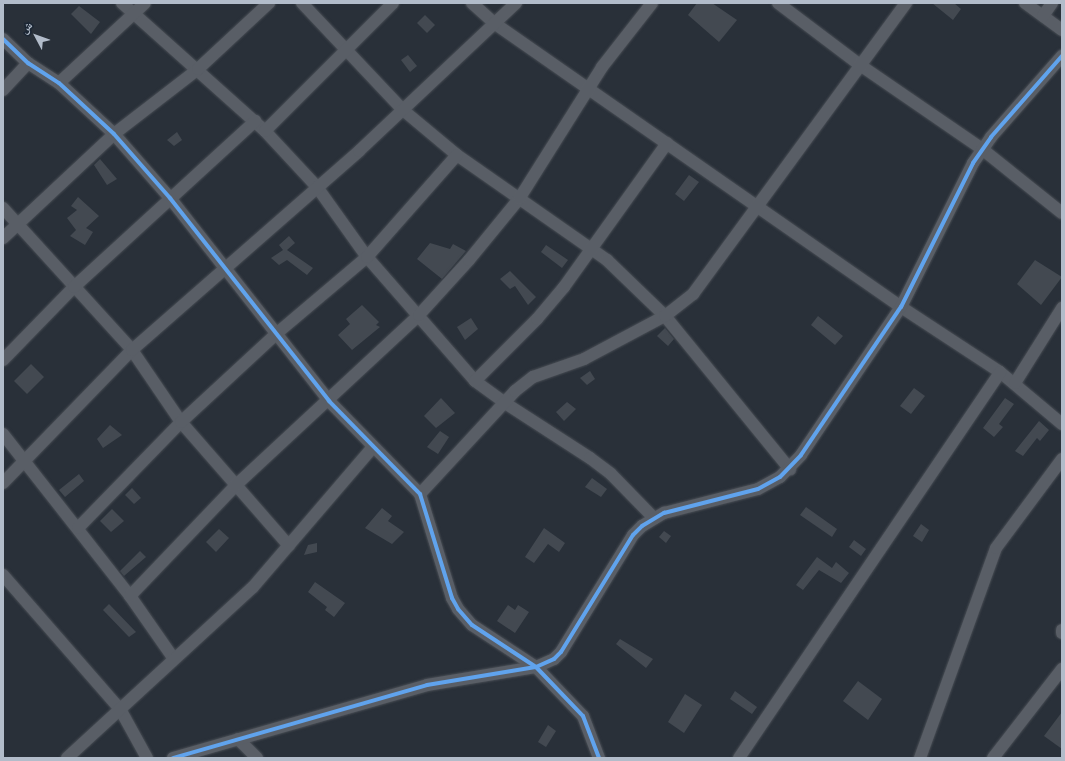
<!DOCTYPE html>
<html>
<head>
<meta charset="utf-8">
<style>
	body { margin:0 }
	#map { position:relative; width:1065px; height:761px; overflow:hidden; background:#293039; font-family:"Source Sans 3","Noto Naskh Arabic",sans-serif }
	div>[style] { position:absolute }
	.building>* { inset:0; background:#434951 }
	.roads { filter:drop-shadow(0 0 1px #474c53) drop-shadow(0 0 1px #474c53) }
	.minor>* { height:12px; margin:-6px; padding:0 6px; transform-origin:6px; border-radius:6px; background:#595e66 }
	.cycleway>* { height:4px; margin:-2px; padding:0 2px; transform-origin:2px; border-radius:2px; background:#60a3ed }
	span { translate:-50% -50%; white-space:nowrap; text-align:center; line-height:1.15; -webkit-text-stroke:3px #1b2634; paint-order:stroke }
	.frame { position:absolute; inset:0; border:4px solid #b2bcca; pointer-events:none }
	.north { position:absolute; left:16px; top:16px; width:40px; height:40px; -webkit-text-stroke:3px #1b2634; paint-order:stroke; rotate:311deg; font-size:11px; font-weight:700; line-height:16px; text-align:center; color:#b2bcca }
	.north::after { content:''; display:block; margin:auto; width:14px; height:18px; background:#b2bcca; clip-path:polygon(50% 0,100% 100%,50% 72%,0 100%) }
</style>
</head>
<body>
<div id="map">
	<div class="building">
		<i style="clip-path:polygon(697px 3px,712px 3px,737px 20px,719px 42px,688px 15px)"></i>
		<i style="clip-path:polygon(932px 3px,954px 3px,961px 9px,953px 20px)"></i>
		<i style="clip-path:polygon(79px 6px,100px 22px,91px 34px,71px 14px)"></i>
		<i style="clip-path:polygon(425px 15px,435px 25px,427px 33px,417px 23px)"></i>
		<i style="clip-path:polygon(408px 55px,417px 66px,410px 72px,401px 60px)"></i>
		<i style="clip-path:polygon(177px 132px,182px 140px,174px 146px,167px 140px)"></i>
		<i style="clip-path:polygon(100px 159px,117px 179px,107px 185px,94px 165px)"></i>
		<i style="clip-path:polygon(689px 175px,699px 182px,684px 201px,675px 194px)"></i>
		<i style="clip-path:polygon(78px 197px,99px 216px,86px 228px,93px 232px,85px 245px,70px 236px,76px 230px,67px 218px,77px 210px,71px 206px)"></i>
		<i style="clip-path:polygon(289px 236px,295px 243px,287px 250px,313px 268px,307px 275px,287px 260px,279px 265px,271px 258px,283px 250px,279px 245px)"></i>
		<i style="clip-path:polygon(430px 243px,450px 249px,453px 244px,466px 251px,442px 279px,417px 259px)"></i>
		<i style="clip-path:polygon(546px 245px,568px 260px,562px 268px,541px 252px)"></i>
		<i style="clip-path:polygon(1035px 260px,1062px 277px,1041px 305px,1017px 284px)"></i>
		<i style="clip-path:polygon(510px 271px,536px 297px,528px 305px,515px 286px,510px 289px,500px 279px)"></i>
		<i style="clip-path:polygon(362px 305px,379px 322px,376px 325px,380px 327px,352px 350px,338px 335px,350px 324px,346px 319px)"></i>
		<i style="clip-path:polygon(818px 316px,843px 336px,835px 345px,811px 325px)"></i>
		<i style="clip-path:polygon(471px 318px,478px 329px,465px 340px,457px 327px)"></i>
		<i style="clip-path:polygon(665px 328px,674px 339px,668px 346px,657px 336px)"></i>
		<i style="clip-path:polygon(31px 364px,44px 377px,27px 394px,14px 381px)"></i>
		<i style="clip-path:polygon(590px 371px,595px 379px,587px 385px,580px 378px)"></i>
		<i style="clip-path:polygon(914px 388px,925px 396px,911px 414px,900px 406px)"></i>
		<i style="clip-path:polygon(441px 398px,455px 413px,436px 428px,424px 416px)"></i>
		<i style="clip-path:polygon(1005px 398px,1014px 404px,999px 424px,1003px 427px,994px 437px,983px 428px)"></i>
		<i style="clip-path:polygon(567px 402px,576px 409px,564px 421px,556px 412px)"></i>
		<i style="clip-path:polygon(1039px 421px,1049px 430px,1040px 441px,1037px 438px,1023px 456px,1015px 451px)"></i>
		<i style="clip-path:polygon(110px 425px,122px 435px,103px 448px,97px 439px)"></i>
		<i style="clip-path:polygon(440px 431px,449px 437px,438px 454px,427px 447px)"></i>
		<i style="clip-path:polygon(79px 474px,84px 481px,65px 497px,59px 490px)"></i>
		<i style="clip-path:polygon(592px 478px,607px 489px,601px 497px,585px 487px)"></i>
		<i style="clip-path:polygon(132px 488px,141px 498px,134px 504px,125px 495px)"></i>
		<i style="clip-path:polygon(806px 507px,837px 529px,832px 537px,800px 515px)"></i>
		<i style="clip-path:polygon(382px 508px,392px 516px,388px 521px,404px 532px,392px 544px,365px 528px)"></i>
		<i style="clip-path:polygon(112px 509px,124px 521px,111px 532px,100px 521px)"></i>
		<i style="clip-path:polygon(921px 524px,929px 530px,922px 542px,913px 536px)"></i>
		<i style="clip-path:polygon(544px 528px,565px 543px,559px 552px,548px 544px,534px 563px,525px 557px)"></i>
		<i style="clip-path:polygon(219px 529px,229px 538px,216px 552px,206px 542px)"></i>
		<i style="clip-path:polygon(664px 531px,671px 536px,666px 543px,659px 537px)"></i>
		<i style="clip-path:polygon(854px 540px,866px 549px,861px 556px,849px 547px)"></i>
		<i style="clip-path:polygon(317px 543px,317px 552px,304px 555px,308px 545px)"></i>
		<i style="clip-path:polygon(140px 551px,146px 557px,124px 576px,120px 571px)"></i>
		<i style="clip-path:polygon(817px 557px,832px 568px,836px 562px,849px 573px,841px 583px,819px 570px,803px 590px,796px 585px)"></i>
		<i style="clip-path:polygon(315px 582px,345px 603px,334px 617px,325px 610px,327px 607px,308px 592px)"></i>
		<i style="clip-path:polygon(109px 604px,136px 632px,129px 637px,103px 610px)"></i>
		<i style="clip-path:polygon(508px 605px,515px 610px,518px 605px,529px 612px,515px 633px,497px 621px)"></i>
		<i style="clip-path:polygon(620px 639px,653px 659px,646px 668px,616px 644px)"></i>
		<i style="clip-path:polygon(858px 681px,882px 699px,868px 720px,843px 701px)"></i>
		<i style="clip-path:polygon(735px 691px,757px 707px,752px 714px,730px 699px)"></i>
		<i style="clip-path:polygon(685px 694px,702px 705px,684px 733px,668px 722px)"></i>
		<i style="clip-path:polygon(1062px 712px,1062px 749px,1044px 736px)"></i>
		<i style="clip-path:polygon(548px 725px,556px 731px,546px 747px,538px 742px)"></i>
	</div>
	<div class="roads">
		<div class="minor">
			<i style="left:122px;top:3px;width:192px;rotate:41.8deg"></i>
			<i style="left:265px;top:131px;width:76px;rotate:47.1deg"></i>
			<i style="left:317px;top:187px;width:86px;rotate:54.5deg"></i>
			<i style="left:367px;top:257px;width:164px;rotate:48.9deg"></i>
			<i style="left:475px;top:381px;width:37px;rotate:36deg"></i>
			<i style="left:505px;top:403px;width:101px;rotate:32.9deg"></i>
			<i style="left:590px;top:458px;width:26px;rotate:37deg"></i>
			<i style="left:611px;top:474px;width:62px;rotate:45.7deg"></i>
			<i style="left:302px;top:3px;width:147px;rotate:46.7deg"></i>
			<i style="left:403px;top:110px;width:70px;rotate:39.8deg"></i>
			<i style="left:457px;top:155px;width:183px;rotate:35deg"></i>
			<i style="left:607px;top:260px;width:81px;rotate:44deg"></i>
			<i style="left:665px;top:316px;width:198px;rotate:50.8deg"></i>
			<i style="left:472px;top:3px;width:30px;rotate:42deg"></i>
			<i style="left:494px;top:23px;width:496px;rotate:34.9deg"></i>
			<i style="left:901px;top:307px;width:118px;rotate:33.3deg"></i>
			<i style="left:1000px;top:372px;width:81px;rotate:40deg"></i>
			<i style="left:778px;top:3px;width:103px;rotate:37.1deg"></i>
			<i style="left:860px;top:65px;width:148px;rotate:34.5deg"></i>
			<i style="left:982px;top:149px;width:102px;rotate:38.7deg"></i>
			<i style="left:1025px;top:3px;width:46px;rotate:36.1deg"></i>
			<i style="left:1043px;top:16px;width:16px;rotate:-55deg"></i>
			<i style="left:3px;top:39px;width:35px;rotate:44deg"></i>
			<i style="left:28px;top:63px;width:37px;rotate:33deg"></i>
			<i style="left:59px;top:83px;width:75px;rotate:42.8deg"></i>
			<i style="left:114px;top:134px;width:85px;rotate:48.8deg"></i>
			<i style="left:170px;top:198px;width:258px;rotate:51.9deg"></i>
			<i style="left:329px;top:401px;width:130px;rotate:45.6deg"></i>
			<i style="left:420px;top:494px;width:109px;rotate:72.9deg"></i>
			<i style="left:452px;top:598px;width:13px;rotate:61deg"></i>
			<i style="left:458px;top:609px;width:21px;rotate:49deg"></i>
			<i style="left:472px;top:625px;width:77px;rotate:33.3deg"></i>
			<i style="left:536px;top:667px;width:68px;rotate:46.2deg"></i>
			<i style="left:583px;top:716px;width:45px;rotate:69.1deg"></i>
			<i style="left:59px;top:83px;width:117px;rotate:-42.9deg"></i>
			<i style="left:3px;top:90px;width:37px;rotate:-47deg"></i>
			<i style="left:265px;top:131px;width:181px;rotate:-45deg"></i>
			<i style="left:3px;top:208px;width:192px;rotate:47.7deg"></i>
			<i style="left:132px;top:350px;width:87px;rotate:55.8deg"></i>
			<i style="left:181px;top:422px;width:164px;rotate:48.9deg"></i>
			<i style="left:3px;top:238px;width:152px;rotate:-43.1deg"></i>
			<i style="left:114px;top:134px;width:106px;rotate:-37.7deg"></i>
			<i style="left:198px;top:69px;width:97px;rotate:-42.9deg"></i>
			<i style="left:3px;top:360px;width:102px;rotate:-45.8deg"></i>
			<i style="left:74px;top:287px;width:246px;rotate:-42.5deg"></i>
			<i style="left:475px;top:381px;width:88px;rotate:-45deg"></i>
			<i style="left:537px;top:319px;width:42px;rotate:-49.8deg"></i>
			<i style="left:564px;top:287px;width:177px;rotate:-54.4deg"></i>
			<i style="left:1015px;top:383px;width:89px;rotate:-57.9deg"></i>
			<i style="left:3px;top:434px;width:206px;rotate:51.9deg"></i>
			<i style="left:130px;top:596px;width:77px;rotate:55.1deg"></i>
			<i style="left:3px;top:483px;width:185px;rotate:-45.9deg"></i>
			<i style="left:132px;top:350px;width:302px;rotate:-41.2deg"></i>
			<i style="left:359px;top:151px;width:216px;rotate:-43.3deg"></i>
			<i style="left:420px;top:494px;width:140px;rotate:-47.3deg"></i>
			<i style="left:515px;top:391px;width:23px;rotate:-38deg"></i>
			<i style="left:533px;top:377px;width:54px;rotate:-19.4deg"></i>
			<i style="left:584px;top:359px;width:92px;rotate:-28deg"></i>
			<i style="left:665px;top:316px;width:36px;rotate:-38deg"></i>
			<i style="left:693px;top:294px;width:361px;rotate:-53.8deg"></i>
			<i style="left:78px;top:528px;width:148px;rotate:-45.8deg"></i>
			<i style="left:181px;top:422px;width:129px;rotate:-42.8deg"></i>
			<i style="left:276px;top:334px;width:119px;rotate:-40.2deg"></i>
			<i style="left:367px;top:257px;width:136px;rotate:-48.6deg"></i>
			<i style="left:3px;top:575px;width:178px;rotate:48.9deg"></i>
			<i style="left:120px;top:709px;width:56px;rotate:61.1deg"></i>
			<i style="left:130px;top:596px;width:152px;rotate:-46.3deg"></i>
			<i style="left:235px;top:486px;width:251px;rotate:-42.9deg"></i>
			<i style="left:419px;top:315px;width:74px;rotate:-47.7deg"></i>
			<i style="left:469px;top:260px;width:79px;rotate:-50.7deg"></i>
			<i style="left:519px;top:199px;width:156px;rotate:-57.8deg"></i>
			<i style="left:602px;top:67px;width:81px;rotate:-52deg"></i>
			<i style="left:1062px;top:630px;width:3px;rotate:90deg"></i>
			<i style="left:238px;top:739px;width:27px;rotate:45deg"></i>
			<i style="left:67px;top:758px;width:253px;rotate:-42.6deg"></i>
			<i style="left:253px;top:587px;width:184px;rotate:-49.4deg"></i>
			<i style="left:173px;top:758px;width:264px;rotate:-16deg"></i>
			<i style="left:427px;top:685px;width:110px;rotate:-9.4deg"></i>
			<i style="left:536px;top:667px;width:20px;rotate:-24deg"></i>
			<i style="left:554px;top:659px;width:10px;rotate:-45deg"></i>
			<i style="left:561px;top:652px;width:137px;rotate:-58.4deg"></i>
			<i style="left:633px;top:535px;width:13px;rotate:-45deg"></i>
			<i style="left:642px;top:526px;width:26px;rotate:-31deg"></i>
			<i style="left:664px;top:513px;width:97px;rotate:-14.3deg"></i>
			<i style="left:758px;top:489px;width:25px;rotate:-29deg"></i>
			<i style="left:780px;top:477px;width:30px;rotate:-46deg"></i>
			<i style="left:801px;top:455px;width:179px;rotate:-56deg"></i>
			<i style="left:901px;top:307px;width:161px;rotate:-63.4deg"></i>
			<i style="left:973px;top:163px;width:32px;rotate:-55deg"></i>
			<i style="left:991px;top:137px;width:108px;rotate:-48.8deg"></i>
			<i style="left:739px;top:758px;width:466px;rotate:-55.9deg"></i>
			<i style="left:920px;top:758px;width:223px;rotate:-70.1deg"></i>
			<i style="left:996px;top:548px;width:111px;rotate:-53.4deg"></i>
			<i style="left:993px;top:758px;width:113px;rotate:-52.2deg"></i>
		</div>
	</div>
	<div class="cycleway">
		<i style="left:3px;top:39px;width:35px;rotate:44deg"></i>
		<i style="left:28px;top:63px;width:37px;rotate:33deg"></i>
		<i style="left:59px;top:83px;width:75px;rotate:42.8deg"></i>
		<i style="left:114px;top:134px;width:85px;rotate:48.8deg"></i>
		<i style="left:170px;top:198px;width:258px;rotate:51.9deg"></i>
		<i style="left:329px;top:401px;width:130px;rotate:45.6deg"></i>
		<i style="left:420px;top:494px;width:109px;rotate:72.9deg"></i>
		<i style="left:452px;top:598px;width:13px;rotate:61deg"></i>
		<i style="left:458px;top:609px;width:21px;rotate:49deg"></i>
		<i style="left:472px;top:625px;width:77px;rotate:33.3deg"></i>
		<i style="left:536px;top:667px;width:68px;rotate:46.2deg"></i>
		<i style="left:583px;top:716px;width:45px;rotate:69.1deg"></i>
		<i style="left:173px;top:758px;width:264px;rotate:-16deg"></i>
		<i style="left:427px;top:685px;width:110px;rotate:-9.4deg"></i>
		<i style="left:536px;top:667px;width:20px;rotate:-24deg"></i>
		<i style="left:554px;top:659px;width:10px;rotate:-45deg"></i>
		<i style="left:561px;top:652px;width:137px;rotate:-58.4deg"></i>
		<i style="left:633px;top:535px;width:13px;rotate:-45deg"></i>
		<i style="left:642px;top:526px;width:26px;rotate:-31deg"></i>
		<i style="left:664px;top:513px;width:97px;rotate:-14.3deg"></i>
		<i style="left:758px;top:489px;width:25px;rotate:-29deg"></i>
		<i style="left:780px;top:477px;width:30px;rotate:-46deg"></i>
		<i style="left:801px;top:455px;width:179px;rotate:-56deg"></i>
		<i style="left:901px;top:307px;width:161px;rotate:-63.4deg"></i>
		<i style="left:973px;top:163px;width:32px;rotate:-55deg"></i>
		<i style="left:991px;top:137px;width:108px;rotate:-48.8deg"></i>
	</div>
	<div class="frame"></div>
	<div class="north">ش</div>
</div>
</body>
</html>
